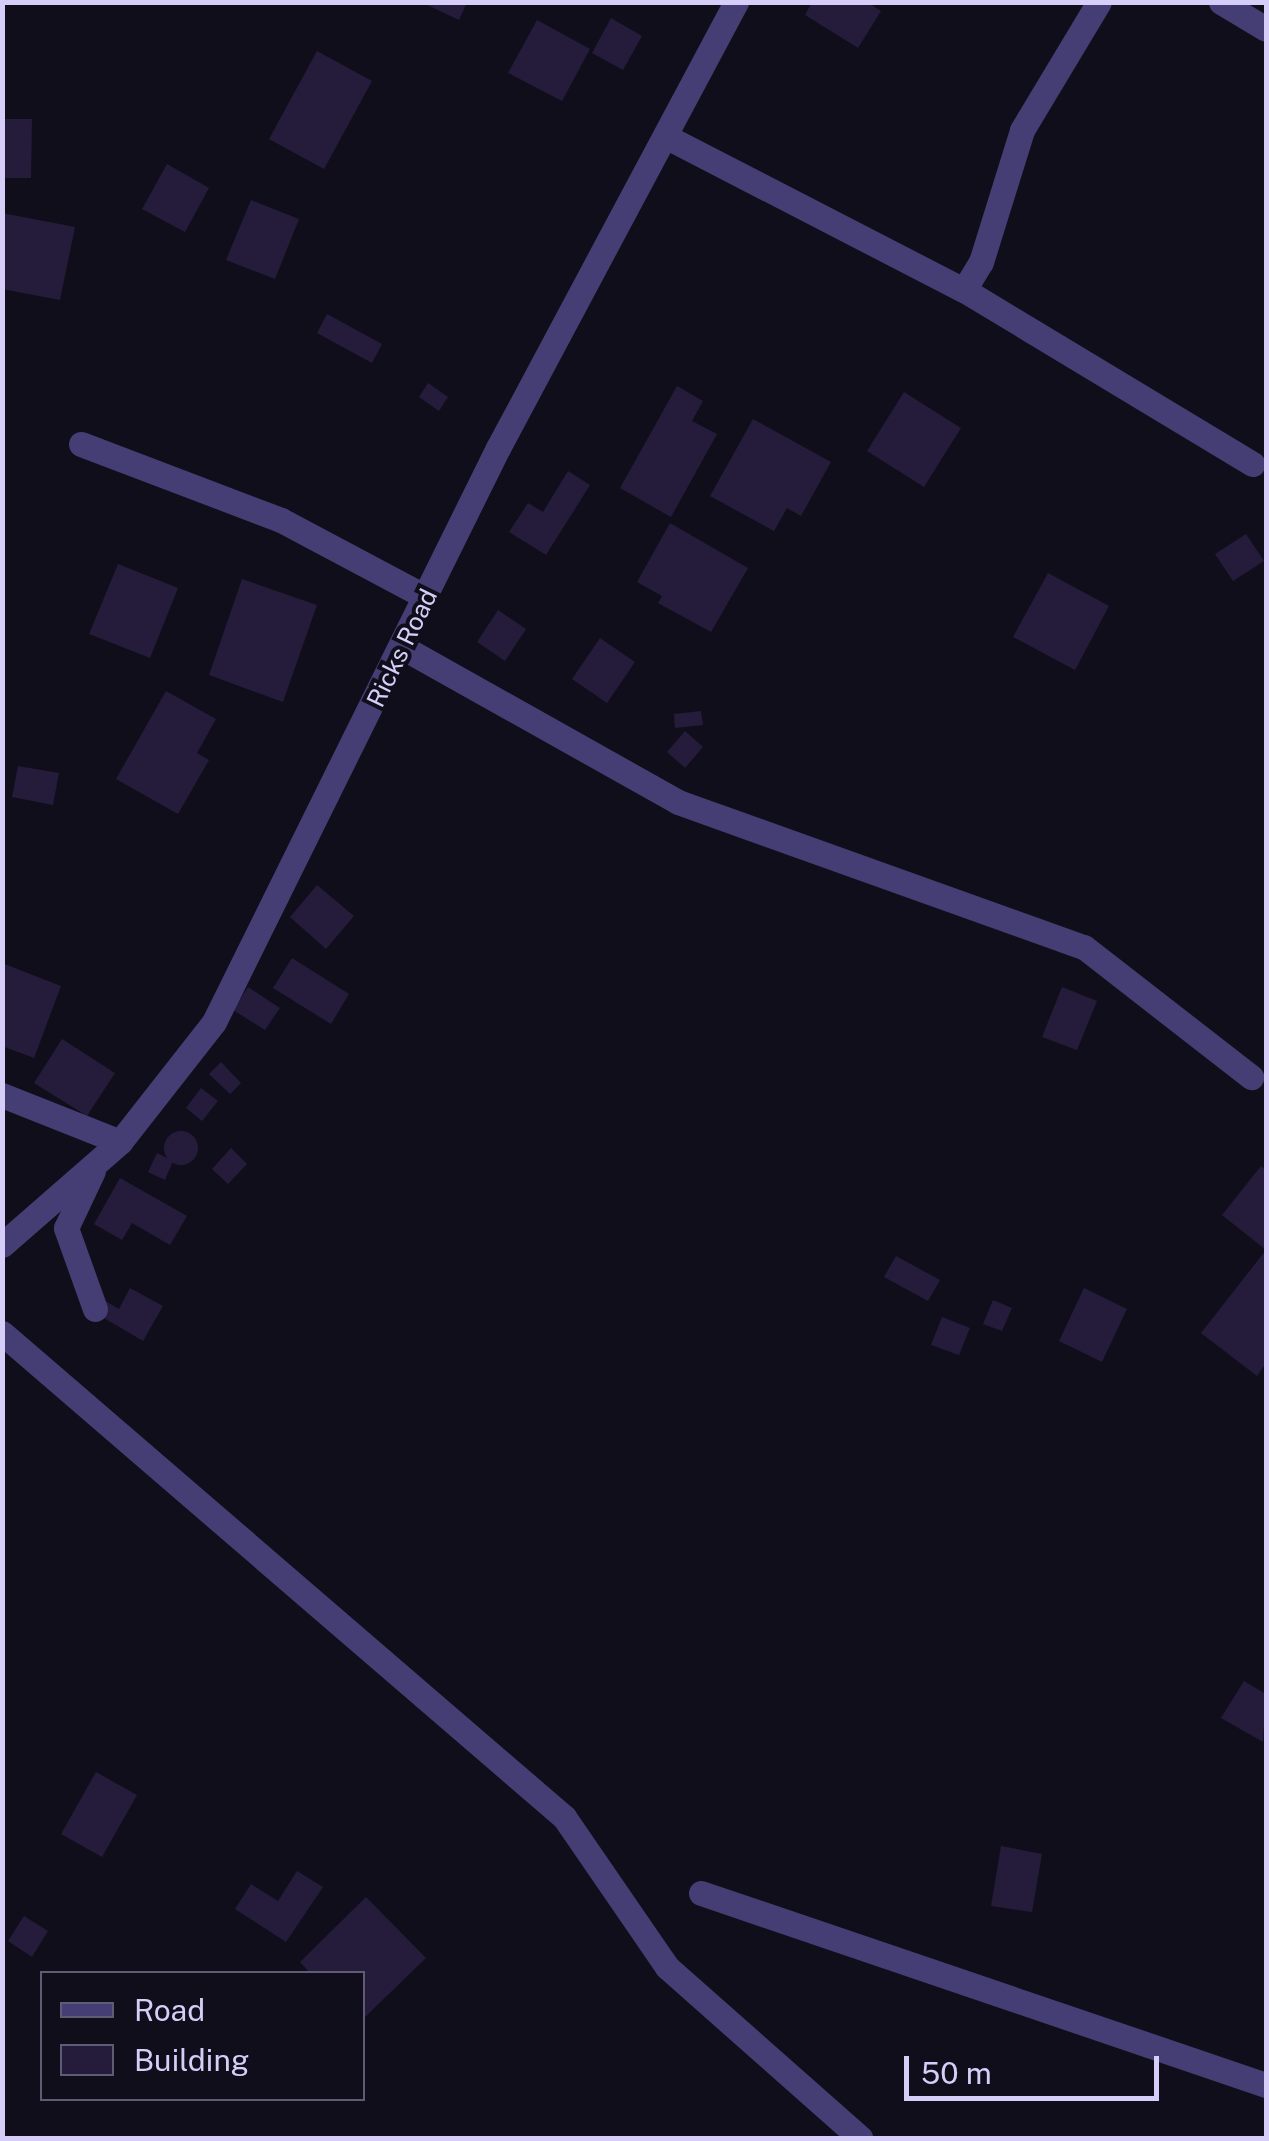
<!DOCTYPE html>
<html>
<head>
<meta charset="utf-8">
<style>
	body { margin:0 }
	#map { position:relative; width:1269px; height:2141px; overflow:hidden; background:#110e1b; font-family:"Public Sans",sans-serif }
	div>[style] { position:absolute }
	.building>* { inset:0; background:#241c3a }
	.round { border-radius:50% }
	.minor>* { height:25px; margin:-12.5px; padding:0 12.5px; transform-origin:12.5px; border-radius:12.5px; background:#453e74 }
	span { translate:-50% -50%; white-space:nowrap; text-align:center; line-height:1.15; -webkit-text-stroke:8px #110e1b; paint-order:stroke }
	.street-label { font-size:25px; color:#d6cef9 }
	.frame { position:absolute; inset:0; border:5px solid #d6cef9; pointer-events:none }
	.legend { position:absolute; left:40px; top:1971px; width:325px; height:130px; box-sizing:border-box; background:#110e1b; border:2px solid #605b74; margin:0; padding:12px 18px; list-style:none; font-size:30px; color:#d6cef9 }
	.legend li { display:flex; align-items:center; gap:20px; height:50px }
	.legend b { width:50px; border:2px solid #605b74 }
	.scale { position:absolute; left:904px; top:2056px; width:255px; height:45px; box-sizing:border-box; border:5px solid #d6cef9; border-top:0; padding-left:12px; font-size:30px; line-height:35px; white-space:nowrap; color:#d6cef9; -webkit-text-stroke:8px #110e1b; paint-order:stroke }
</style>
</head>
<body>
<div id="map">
	<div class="building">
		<i style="clip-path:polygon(421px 2px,467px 2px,459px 20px)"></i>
		<i style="clip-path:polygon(812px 2px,867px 2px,881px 11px,858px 48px,805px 15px)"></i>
		<i style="clip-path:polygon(611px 18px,642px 36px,623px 70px,592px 53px)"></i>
		<i style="clip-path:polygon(537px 20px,590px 49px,562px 101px,508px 73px)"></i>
		<i style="clip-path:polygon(317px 51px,372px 81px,324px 169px,269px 139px)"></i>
		<i style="clip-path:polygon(2px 119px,32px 119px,31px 178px,2px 178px)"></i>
		<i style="clip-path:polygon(167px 164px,209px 188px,185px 232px,142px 209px)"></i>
		<i style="clip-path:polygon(251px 200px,299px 219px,275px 279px,226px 260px)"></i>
		<i style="clip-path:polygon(2px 213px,75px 227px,60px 300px,2px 289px)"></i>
		<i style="clip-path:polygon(327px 314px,382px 344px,372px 363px,317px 333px)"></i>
		<i style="clip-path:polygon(428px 383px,448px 397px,439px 411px,419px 397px)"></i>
		<i style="clip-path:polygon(677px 386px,703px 401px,692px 421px,717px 434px,671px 517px,620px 488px)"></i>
		<i style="clip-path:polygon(904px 392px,961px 428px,924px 487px,867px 451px)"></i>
		<i style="clip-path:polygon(753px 419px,831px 462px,801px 516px,787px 508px,774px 531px,710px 496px)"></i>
		<i style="clip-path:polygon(568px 471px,590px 485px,546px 555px,509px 532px,528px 503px,543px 512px)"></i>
		<i style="clip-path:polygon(670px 523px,748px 568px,711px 632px,658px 603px,662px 596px,637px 582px)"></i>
		<i style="clip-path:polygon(1246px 534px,1264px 561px,1233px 581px,1215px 554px)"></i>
		<i style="clip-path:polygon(118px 564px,178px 588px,150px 658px,89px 634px)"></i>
		<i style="clip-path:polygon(1048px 573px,1109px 606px,1075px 670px,1013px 637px)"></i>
		<i style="clip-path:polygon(242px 579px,317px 605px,283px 702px,209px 675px)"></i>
		<i style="clip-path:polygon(498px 610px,526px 629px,505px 661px,477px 642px)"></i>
		<i style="clip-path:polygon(600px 638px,635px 662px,607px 703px,572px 679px)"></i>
		<i style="clip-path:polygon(166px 691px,216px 719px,197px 753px,209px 760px,178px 814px,116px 779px)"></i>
		<i style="clip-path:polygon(701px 711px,703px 725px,675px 728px,674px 714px)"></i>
		<i style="clip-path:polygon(685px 731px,703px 747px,685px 768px,667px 752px)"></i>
		<i style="clip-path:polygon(18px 766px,59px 773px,53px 805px,12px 797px)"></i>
		<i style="clip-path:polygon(317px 885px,354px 916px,326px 949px,290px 917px)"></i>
		<i style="clip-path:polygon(292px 958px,349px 994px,331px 1024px,273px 988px)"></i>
		<i style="clip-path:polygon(2px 963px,61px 986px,34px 1058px,2px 1046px)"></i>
		<i style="clip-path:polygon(248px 987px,280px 1008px,265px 1030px,233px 1010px)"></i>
		<i style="clip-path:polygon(1062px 987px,1097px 1001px,1077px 1050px,1042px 1037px)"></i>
		<i style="clip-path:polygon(62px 1039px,115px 1073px,87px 1116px,34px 1083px)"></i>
		<i style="clip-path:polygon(221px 1062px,241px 1083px,230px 1094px,209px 1074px)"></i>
		<i style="clip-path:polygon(201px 1088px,218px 1101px,202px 1121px,186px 1108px)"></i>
		<i class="round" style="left:164px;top:1131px;width:34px;height:34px"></i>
		<i style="clip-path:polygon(231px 1148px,247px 1164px,228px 1184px,212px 1169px)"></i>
		<i style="clip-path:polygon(157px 1153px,173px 1161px,165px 1180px,148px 1172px)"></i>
		<i style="clip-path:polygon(1261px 1166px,1266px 1170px,1266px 1363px,1257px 1376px,1201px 1333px,1266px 1250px,1222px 1215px)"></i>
		<i style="clip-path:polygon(120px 1178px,187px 1216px,170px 1245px,132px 1223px,122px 1240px,94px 1224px)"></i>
		<i style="clip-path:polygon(896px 1256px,940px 1280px,928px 1301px,884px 1277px)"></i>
		<i style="clip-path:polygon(130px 1288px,163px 1306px,143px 1341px,87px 1308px,95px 1295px,119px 1309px)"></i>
		<i style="clip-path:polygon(1084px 1288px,1127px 1309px,1102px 1362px,1059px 1341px)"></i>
		<i style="clip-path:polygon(993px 1300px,1012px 1308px,1002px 1331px,983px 1324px)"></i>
		<i style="clip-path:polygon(942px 1317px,970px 1328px,959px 1355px,931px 1345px)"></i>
		<i style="clip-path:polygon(1244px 1681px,1266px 1694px,1263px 1742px,1221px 1718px)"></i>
		<i style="clip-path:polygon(96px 1772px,137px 1795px,102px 1857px,61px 1834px)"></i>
		<i style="clip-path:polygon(1001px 1846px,1042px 1854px,1032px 1912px,991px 1906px)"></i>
		<i style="clip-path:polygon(297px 1871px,323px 1887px,286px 1942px,235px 1909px,251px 1884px,278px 1901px)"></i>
		<i style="clip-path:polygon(366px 1897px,426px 1958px,362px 2020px,362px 1974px,311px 1974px,300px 1962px)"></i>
		<i style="clip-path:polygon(24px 1916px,48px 1931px,32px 1957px,8px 1941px)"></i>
	</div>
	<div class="minor">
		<i style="left:1221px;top:2px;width:52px;rotate:31deg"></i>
		<i style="left:665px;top:136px;width:336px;rotate:27.3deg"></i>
		<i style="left:964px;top:290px;width:337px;rotate:31.1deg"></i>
		<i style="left:964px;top:290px;width:33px;rotate:-59deg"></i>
		<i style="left:981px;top:262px;width:138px;rotate:-72.7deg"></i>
		<i style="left:1022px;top:130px;width:149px;rotate:-59deg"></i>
		<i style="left:81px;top:444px;width:214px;rotate:20.8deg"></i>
		<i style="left:281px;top:520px;width:164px;rotate:28deg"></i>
		<i style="left:402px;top:647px;width:317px;rotate:29.3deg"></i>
		<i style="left:678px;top:802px;width:431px;rotate:19.7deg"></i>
		<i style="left:1084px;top:947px;width:212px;rotate:37.9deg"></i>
		<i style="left:2px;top:1095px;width:127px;rotate:21.7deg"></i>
		<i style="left:93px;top:1171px;width:63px;rotate:115.3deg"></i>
		<i style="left:66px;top:1228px;width:86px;rotate:70.3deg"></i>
		<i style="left:2px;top:1245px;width:157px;rotate:-41.1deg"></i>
		<i style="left:120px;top:1142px;width:152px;rotate:-51.9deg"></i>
		<i style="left:214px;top:1022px;width:640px;rotate:-63.68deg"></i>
		<i style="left:498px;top:448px;width:506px;rotate:-61.91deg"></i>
		<i style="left:2px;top:1333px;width:742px;rotate:40.74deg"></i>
		<i style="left:564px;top:1817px;width:182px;rotate:55.5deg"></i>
		<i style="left:667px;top:1967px;width:258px;rotate:41.5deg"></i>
		<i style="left:701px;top:1893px;width:597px;rotate:18.77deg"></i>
	</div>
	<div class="street-label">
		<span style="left:402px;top:648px;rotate:-64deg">Ricks Road</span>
	</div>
	<div class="frame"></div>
	<ul class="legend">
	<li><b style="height:12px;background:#453e74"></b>Road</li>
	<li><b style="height:28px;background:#241c3a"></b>Building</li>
	</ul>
	<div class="scale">50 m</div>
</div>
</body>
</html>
